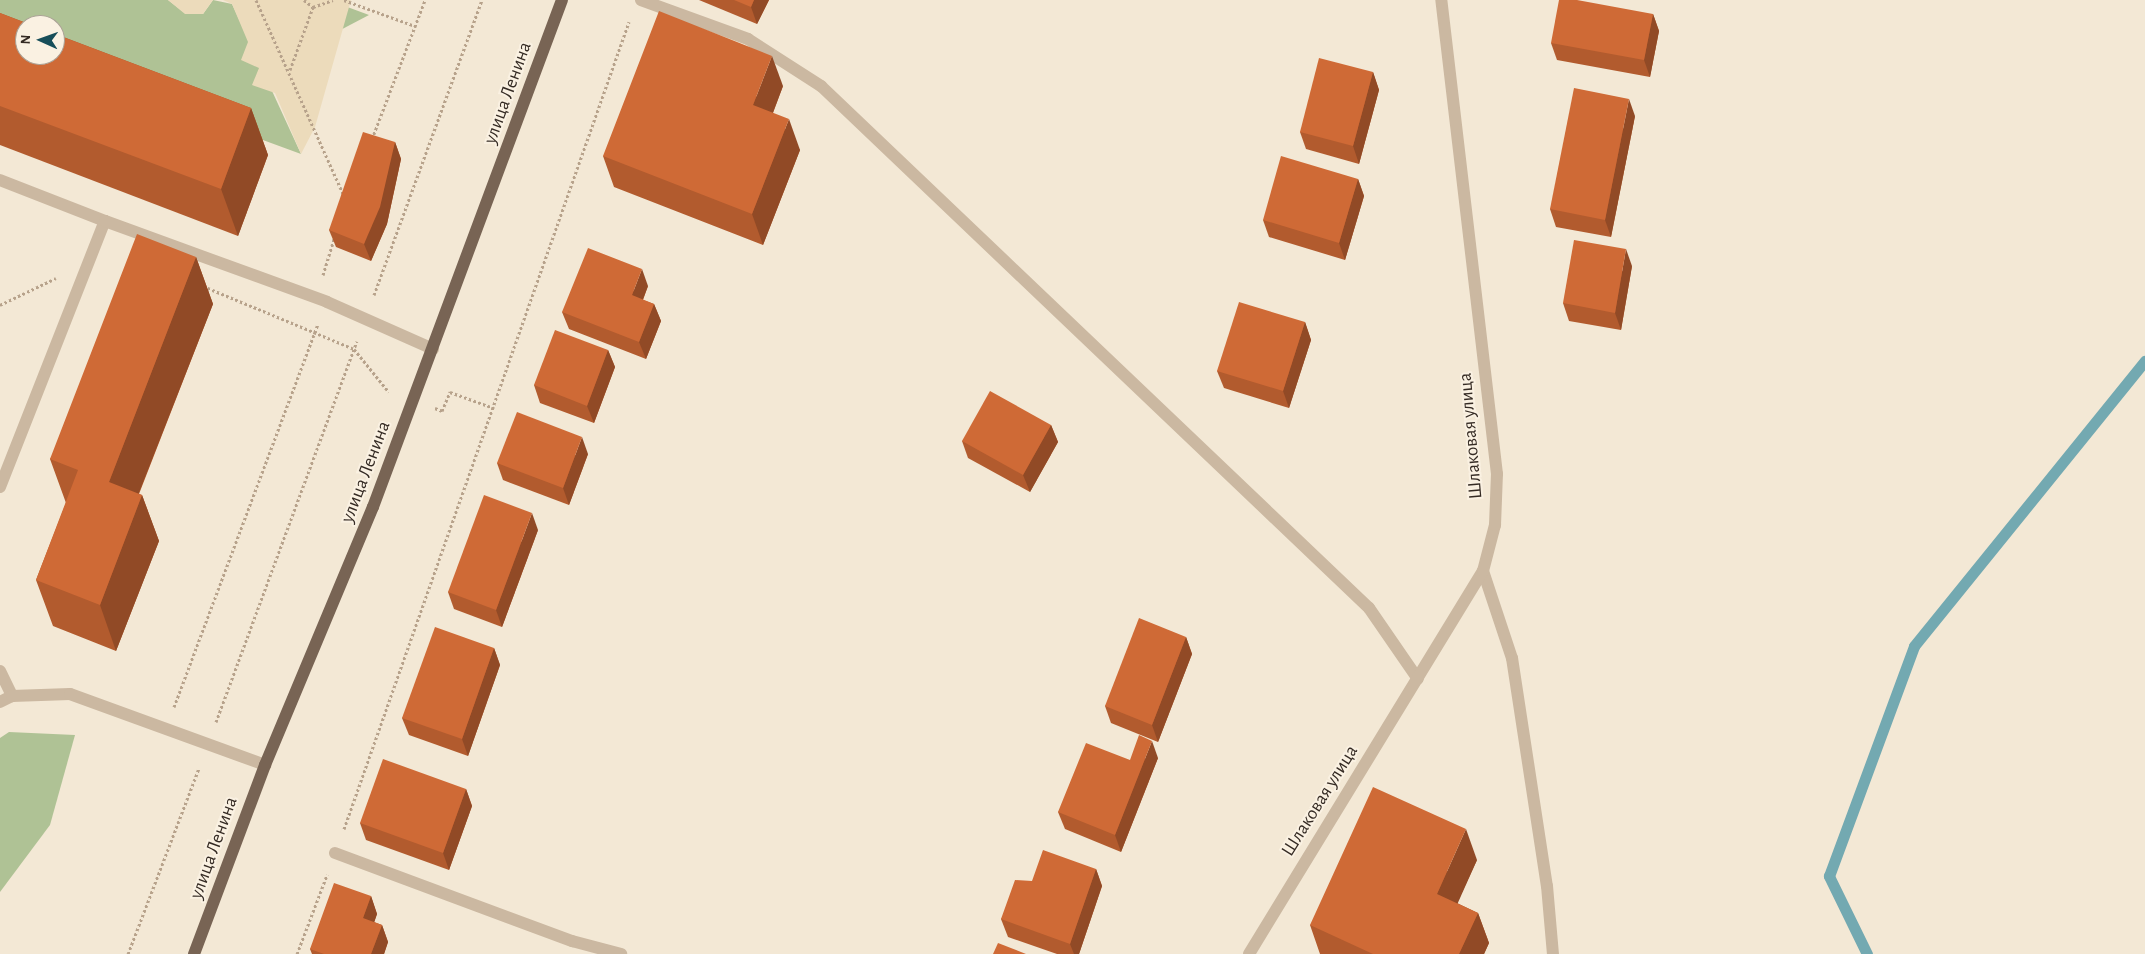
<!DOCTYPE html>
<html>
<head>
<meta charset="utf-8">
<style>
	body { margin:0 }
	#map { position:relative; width:2145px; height:954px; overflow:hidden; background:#f3e8d5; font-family:"Alegreya Sans",sans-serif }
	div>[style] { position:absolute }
	.green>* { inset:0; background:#afc295 }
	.plaza>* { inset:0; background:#ecdbbb }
	.stream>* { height:11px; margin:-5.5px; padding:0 5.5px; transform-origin:5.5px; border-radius:5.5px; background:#73a9b1 }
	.path>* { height:3px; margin-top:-1.5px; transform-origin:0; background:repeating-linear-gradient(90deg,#b7a28b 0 2.5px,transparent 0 5px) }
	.minor>* { height:12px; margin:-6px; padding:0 6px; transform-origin:6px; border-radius:6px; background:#cbb8a1 }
	.major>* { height:12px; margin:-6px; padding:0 6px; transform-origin:6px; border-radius:6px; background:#786454 }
	.wall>* { inset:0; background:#b25b2e }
	.shaded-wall>* { inset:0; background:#914a26 }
	.building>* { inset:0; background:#cf6a36 }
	span { translate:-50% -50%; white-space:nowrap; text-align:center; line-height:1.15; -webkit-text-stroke:4px #faf1e2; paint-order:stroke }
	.street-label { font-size:19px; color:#352b24 }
	.north { position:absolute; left:15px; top:15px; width:50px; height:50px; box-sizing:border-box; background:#faf1e2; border:1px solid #aba296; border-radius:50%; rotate:272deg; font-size:14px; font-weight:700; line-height:20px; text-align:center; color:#352b24 }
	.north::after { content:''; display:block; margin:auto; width:18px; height:22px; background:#174e59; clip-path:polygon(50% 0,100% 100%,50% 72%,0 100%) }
</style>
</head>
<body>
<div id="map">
	<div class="green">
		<i style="clip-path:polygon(0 0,168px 0,186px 14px,203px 14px,213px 0,232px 4px,301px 154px,33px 55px,55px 55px,55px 25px,25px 25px,0 43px)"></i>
		<i style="clip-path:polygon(342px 5px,369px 15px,308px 47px)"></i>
		<i style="clip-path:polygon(9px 732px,75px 735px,50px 825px,0 892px,0 738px)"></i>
	</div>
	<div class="plaza">
		<i style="clip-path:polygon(168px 0,213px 0,203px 14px,185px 14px)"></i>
		<i style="clip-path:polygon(223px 0,351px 0,315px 127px,301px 154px,275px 93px,252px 85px,259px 68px,241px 60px,248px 42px,232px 4px)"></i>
	</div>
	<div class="stream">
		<i style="left:1867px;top:954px;width:87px;rotate:-116deg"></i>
		<i style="left:1829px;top:876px;width:245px;rotate:-69.7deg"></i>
		<i style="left:1914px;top:646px;width:367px;rotate:-51deg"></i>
	</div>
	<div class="path">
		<i style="left:256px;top:0;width:215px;rotate:65.8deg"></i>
		<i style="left:304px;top:0;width:11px;rotate:38deg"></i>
		<i style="left:313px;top:7px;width:21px;rotate:-19deg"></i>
		<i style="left:344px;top:0;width:76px;rotate:20.1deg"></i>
		<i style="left:290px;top:70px;width:67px;rotate:-69.9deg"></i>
		<i style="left:372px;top:139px;width:149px;rotate:-69.1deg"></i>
		<i style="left:323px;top:275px;width:39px;rotate:-73deg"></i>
		<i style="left:203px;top:286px;width:164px;rotate:22.6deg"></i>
		<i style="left:354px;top:349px;width:55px;rotate:50.9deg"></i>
		<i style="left:374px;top:295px;width:314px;rotate:-69.9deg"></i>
		<i style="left:0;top:305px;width:62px;rotate:-25.7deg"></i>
		<i style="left:435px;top:408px;width:8px;rotate:23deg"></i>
		<i style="left:442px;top:411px;width:21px;rotate:-67deg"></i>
		<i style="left:450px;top:392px;width:47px;rotate:20deg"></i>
		<i style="left:174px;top:707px;width:409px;rotate:-69.4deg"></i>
		<i style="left:216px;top:722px;width:406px;rotate:-69.7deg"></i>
		<i style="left:344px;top:829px;width:856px;rotate:-70.55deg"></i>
		<i style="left:128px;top:954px;width:199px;rotate:-69.1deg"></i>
		<i style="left:297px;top:954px;width:85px;rotate:-69.2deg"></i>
	</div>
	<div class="minor">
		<i style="left:641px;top:0;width:114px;rotate:20deg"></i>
		<i style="left:748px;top:39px;width:87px;rotate:32.8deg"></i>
		<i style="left:821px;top:86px;width:757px;rotate:43.61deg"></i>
		<i style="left:1369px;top:608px;width:86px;rotate:55.4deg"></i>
		<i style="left:0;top:180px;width:113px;rotate:21.3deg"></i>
		<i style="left:0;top:487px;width:286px;rotate:-68.5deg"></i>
		<i style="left:105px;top:221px;width:236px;rotate:20deg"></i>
		<i style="left:327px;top:302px;width:116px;rotate:23.9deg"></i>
		<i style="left:1483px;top:571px;width:92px;rotate:71.6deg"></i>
		<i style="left:1512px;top:658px;width:231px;rotate:81.3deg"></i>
		<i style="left:1547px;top:886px;width:68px;rotate:85deg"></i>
		<i style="left:0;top:671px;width:28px;rotate:64deg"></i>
		<i style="left:0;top:702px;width:13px;rotate:-27deg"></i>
		<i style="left:12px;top:696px;width:58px;rotate:-2deg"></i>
		<i style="left:70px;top:694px;width:208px;rotate:20deg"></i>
		<i style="left:335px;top:853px;width:253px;rotate:20.4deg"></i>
		<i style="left:572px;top:941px;width:51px;rotate:14.9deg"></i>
		<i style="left:1249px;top:954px;width:449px;rotate:-58.6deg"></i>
		<i style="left:1483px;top:571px;width:48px;rotate:-75.4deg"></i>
		<i style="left:1495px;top:525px;width:51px;rotate:-87.8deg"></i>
		<i style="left:1497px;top:474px;width:477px;rotate:-96.7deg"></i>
	</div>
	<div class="major">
		<i style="left:194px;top:954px;width:202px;rotate:-69.4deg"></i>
		<i style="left:265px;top:765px;width:280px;rotate:-67.3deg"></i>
		<i style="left:373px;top:507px;width:541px;rotate:-69.56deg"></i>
	</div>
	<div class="wall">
		<i style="clip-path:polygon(699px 0,769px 0,757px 24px)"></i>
		<i style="clip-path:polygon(0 13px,251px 108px,268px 155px,238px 236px,0 145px)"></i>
		<i style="clip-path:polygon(1653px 14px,1659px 31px,1650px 77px,1557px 60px,1551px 43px)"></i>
		<i style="clip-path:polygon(1373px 72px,1379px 90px,1359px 164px,1306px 149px,1300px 132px)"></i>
		<i style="clip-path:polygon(783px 86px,773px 113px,800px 150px,763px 245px,614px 187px,603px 156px)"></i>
		<i style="clip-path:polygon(1635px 116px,1611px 237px,1556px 227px,1550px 209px)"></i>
		<i style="clip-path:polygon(395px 142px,401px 159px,387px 224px,371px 261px,336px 247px,329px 230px)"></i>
		<i style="clip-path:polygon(1358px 179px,1364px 196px,1345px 260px,1269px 237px,1263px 220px)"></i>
		<i style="clip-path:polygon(196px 257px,213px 304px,139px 494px,142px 495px,159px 541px,116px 651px,53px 626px,36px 580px,66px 503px,50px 459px)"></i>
		<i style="clip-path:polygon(1632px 266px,1621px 330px,1569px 321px,1563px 303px)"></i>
		<i style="clip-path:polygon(648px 286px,643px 300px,654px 304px,661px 321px,646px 359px,569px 329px,562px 312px)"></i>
		<i style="clip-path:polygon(1305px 322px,1311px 340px,1289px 408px,1224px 388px,1217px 371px)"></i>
		<i style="clip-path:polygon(608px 350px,615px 367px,594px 423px,540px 403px,534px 385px)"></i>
		<i style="clip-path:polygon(1051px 425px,1058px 442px,1030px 492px,968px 458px,962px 441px)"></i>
		<i style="clip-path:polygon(588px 454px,569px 505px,503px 480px,497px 463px)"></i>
		<i style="clip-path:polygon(538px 530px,502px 627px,454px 609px,448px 592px)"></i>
		<i style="clip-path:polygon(1186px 637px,1192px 654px,1158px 742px,1111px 723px,1105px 706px)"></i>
		<i style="clip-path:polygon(494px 648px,500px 665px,468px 756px,409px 735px,402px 718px)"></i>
		<i style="clip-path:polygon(1158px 758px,1121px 852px,1065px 829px,1058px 812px,1130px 760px)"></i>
		<i style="clip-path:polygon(466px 789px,472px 806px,449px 870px,366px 840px,360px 823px)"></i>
		<i style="clip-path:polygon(1477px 860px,1457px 903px,1478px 913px,1489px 943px,1484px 954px,1320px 954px,1310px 925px)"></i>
		<i style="clip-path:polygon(1096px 869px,1102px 886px,1079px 954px,1057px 954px,1008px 937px,1001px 919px,1032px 881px)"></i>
		<i style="clip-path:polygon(371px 896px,377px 914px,374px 922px,382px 925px,388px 942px,384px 954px,312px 954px,310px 949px)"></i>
	</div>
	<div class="shaded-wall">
		<i style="clip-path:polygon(754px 0,769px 0,757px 24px,751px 7px)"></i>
		<i style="clip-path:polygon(1653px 14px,1659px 31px,1650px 77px,1644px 60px)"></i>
		<i style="clip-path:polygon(772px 56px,783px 86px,764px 136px,753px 105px)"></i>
		<i style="clip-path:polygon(1373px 72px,1379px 90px,1359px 164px,1353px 146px)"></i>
		<i style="clip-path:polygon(1629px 99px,1635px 116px,1611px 237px,1605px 220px)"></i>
		<i style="clip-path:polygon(251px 108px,268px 155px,238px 236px,221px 189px)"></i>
		<i style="clip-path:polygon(789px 119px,800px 150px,763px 245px,752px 214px)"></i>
		<i style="clip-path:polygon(395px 142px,401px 159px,387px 224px,371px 261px,364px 244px)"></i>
		<i style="clip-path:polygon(1358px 179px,1364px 196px,1345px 260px,1339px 243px)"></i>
		<i style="clip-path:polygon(1626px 249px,1632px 266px,1621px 330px,1615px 313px)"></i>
		<i style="clip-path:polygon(196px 257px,213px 304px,125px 528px,109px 482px)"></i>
		<i style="clip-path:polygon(642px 269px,648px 286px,638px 312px,632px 295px)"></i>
		<i style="clip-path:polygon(654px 304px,661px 321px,646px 359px,639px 342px)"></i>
		<i style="clip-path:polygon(1305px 322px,1311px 340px,1289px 408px,1283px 391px)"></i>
		<i style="clip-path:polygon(608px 350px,615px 367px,594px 423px,587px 406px)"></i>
		<i style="clip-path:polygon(1051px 425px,1058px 442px,1030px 492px,1023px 475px)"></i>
		<i style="clip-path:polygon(582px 437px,588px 454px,569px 505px,563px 488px)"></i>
		<i style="clip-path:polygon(142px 495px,159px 541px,116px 651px,100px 605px)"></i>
		<i style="clip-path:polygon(532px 513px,538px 530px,502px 627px,496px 610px)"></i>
		<i style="clip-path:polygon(1186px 637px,1192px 654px,1158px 742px,1152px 725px)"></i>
		<i style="clip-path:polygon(494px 648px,500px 665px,468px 756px,462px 739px)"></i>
		<i style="clip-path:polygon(1152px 741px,1158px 758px,1121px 852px,1115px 835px)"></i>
		<i style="clip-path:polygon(466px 789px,472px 806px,449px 870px,443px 853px)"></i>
		<i style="clip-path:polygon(1466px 829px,1477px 860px,1448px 925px,1437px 894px)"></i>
		<i style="clip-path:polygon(1096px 869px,1102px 886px,1079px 954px,1074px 954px,1070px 944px)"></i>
		<i style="clip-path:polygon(371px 896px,377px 914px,370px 935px,363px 918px)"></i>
		<i style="clip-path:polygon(1478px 913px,1489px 943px,1484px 954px,1459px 954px)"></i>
		<i style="clip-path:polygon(382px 925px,388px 942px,384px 954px,371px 954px)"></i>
	</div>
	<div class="building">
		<i style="clip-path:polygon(734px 0,754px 0,751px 7px)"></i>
		<i style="clip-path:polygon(1559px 0,1577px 0,1653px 14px,1644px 60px,1551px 43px)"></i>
		<i style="clip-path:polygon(659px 11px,772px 56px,753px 105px,789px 119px,752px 214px,603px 156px)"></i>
		<i style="clip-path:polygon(0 13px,31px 25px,25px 25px,25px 55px,55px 55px,55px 34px,251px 108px,221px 189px,0 106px)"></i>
		<i style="clip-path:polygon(1319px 58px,1373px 72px,1353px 146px,1300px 132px)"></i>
		<i style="clip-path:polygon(1574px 88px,1629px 99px,1605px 220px,1550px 209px)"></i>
		<i style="clip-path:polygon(363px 132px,395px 142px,380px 207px,364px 244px,329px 230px)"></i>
		<i style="clip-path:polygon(1281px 156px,1358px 179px,1339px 243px,1263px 220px)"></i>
		<i style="clip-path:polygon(137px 234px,196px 257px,109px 482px,142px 495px,100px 605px,36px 580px,78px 470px,50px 459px)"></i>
		<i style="clip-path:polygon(1574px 240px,1626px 249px,1615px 313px,1563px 303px)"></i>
		<i style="clip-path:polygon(588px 248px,642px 269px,632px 295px,654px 304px,639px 342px,562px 312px)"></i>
		<i style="clip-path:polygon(1239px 302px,1305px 322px,1283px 391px,1217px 371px)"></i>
		<i style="clip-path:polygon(555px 330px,608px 350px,587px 406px,534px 385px)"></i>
		<i style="clip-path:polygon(990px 391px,1051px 425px,1023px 475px,962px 441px)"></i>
		<i style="clip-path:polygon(517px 412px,582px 437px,563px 488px,497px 463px)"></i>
		<i style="clip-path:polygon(484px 495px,532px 513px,496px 610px,448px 592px)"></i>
		<i style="clip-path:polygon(1139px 618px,1186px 637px,1152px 725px,1105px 706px)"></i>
		<i style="clip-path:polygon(435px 627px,494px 648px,462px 739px,402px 718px)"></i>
		<i style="clip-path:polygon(1139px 735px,1152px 741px,1115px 835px,1058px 812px,1086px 743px,1130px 760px)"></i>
		<i style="clip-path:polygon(383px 759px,466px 789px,443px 853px,360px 823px)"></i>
		<i style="clip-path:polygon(1373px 787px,1466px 829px,1437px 894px,1478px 913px,1459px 954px,1373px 954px,1310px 925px)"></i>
		<i style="clip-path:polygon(1043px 850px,1096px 869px,1070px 944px,1001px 919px,1015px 880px,1032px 881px)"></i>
		<i style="clip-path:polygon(334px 883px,371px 896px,363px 918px,382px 925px,371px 954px,324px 954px,310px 949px)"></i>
		<i style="clip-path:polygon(998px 943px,1026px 954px,993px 954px)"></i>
	</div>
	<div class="street-label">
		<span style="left:508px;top:93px;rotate:-70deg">улица Ленина</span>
		<span style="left:1471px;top:436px;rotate:-95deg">Шлаковая улица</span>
		<span style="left:366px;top:472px;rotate:-69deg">улица Ленина</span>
		<span style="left:1320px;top:801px;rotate:-58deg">Шлаковая улица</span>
		<span style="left:214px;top:848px;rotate:-70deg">улица Ленина</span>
	</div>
	<div class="north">N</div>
</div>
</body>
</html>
